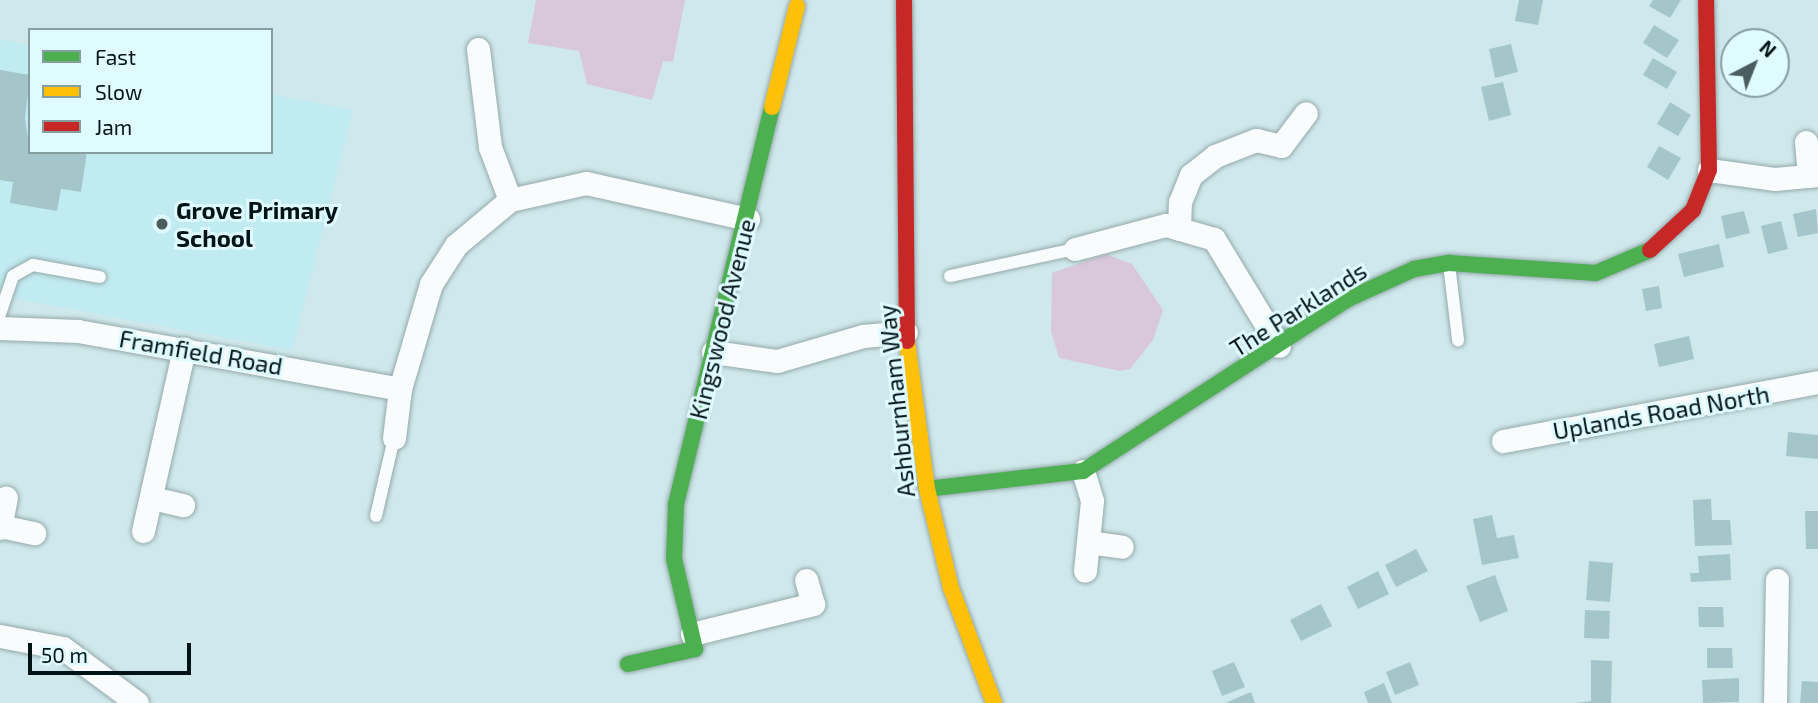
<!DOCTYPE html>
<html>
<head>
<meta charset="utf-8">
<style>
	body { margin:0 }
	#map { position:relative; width:1818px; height:703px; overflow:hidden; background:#cfe8eb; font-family:"Exo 2",sans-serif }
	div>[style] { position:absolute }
	.built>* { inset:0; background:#c0ebf0 }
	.green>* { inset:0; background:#d9c8dc }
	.building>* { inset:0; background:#a4c6cb }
	.roads { filter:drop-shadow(0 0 2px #95a9ab) drop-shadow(0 0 2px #95a9ab) }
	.lane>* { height:12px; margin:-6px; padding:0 6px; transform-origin:6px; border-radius:6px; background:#f8fcfc }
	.street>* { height:23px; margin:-11.5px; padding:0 11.5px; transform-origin:11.5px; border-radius:11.5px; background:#f8fcfc }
	.fast>* { height:16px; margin:-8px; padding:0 8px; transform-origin:8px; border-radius:8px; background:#4caf50 }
	.slow>* { height:16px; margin:-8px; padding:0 8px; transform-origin:8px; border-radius:8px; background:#ffc107 }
	.jam>* { height:16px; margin:-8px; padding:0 8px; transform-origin:8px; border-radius:8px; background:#c62828 }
	.dots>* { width:19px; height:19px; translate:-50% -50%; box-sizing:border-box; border:4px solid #dffbff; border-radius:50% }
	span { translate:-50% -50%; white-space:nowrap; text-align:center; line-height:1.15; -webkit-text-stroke:6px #dffbff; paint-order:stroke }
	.poi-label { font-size:24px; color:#021315; font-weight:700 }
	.left { translate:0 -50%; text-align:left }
	.street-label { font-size:24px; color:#021315 }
	.legend { position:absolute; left:28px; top:28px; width:245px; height:126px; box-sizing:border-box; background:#dffbff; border:2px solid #879ea1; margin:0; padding:9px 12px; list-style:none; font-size:21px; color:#021315 }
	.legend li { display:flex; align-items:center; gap:14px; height:35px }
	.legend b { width:35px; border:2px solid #879ea1 }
	.north { position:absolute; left:1720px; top:28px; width:70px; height:70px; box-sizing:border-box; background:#dffbff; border:2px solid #879ea1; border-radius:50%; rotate:42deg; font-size:19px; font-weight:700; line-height:28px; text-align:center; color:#021315 }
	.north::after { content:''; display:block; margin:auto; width:24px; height:32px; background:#4a5e60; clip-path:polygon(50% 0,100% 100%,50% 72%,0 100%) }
	.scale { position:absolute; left:28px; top:643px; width:163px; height:32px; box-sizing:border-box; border:4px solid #021315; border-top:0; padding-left:9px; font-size:21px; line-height:24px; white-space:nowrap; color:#021315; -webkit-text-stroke:5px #dffbff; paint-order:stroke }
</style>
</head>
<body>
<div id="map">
	<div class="built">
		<i style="clip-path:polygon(0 39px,30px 45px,30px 152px,271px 152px,271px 94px,353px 110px,292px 350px,0 296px)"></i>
	</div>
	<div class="green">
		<i style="clip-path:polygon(536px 0,685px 0,673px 62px,663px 61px,652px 100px,587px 84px,579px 51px,528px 43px)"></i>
		<i style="clip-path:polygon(1106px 254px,1132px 264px,1163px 310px,1153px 340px,1130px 369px,1120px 371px,1059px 358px,1051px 331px,1052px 273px)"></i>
	</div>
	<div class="building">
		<i style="clip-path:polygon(1519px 0,1543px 0,1538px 25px,1515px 21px)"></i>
		<i style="clip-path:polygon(1653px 0,1681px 0,1670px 18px,1649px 6px)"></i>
		<i style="clip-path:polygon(1654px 25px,1679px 40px,1667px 58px,1643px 43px)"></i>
		<i style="clip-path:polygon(1511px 44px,1518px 72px,1495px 78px,1489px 49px)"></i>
		<i style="clip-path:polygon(1653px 58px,1677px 72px,1667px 89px,1643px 75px)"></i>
		<i style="clip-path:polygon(0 70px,30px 75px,25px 119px,30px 152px,87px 152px,81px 192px,61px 189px,57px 211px,10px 203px,13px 182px,0 180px)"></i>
		<i style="clip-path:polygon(1503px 82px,1511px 115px,1489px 121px,1481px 87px)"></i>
		<i style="clip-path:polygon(1670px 102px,1691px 115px,1678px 136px,1657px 124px)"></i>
		<i style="clip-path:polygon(1659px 146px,1681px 158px,1668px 180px,1647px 167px)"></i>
		<i style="clip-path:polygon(1816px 209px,1818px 233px,1798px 237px,1793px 214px)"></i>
		<i style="clip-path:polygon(1744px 211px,1750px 233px,1726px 239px,1721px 216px)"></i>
		<i style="clip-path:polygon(1781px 221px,1788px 249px,1768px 254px,1761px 226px)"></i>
		<i style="clip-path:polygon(1719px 244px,1724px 267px,1684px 277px,1678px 254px)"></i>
		<i style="clip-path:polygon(1659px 286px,1662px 308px,1646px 311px,1642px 289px)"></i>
		<i style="clip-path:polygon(1689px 336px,1694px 359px,1659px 367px,1654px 344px)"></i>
		<i style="clip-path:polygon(1788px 432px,1818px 435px,1818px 459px,1786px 456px)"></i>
		<i style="clip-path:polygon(1711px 499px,1712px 520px,1730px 520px,1732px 545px,1695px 546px,1693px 500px)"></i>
		<i style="clip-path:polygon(1805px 511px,1818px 511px,1818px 549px,1806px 549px)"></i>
		<i style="clip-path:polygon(1492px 515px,1497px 538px,1514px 535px,1519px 558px,1482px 565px,1473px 519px)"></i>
		<i style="clip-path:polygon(1416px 549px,1428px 571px,1396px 587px,1385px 565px)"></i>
		<i style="clip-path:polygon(1730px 554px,1731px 580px,1691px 582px,1690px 573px,1699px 573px,1698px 556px)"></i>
		<i style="clip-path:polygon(1589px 561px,1613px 563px,1610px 602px,1586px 600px)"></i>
		<i style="clip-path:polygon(1378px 571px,1389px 594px,1358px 609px,1347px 587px)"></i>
		<i style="clip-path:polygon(1495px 575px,1508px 611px,1480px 622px,1466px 586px)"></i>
		<i style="clip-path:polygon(1321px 604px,1332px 626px,1301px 641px,1290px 620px)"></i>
		<i style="clip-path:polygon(1698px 607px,1723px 607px,1724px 627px,1699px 627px)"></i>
		<i style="clip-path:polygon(1585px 610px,1610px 611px,1609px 639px,1584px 638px)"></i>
		<i style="clip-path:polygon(1707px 648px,1732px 648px,1733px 668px,1707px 668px)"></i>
		<i style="clip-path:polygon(1591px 660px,1612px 661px,1611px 703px,1575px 703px,1591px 701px)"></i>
		<i style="clip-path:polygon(1234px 662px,1245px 687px,1222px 696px,1212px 671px)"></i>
		<i style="clip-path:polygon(1410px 662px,1419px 685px,1395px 695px,1386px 672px)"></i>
		<i style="clip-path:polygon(1739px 678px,1739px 702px,1703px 703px,1702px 680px)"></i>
		<i style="clip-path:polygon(1802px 681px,1818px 682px,1818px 703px,1800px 703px)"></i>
		<i style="clip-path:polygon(1384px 683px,1392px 703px,1368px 703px,1364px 692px)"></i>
		<i style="clip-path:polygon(1251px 692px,1255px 703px,1225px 703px)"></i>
	</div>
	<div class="roads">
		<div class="lane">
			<i style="left:1449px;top:264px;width:77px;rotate:83.2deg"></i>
			<i style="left:950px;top:276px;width:128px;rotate:-12.2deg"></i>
			<i style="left:0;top:314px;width:40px;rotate:-71.1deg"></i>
			<i style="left:13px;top:276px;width:23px;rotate:-29deg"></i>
			<i style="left:33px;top:265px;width:68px;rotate:10.2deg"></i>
			<i style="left:376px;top:516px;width:80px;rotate:-77deg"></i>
		</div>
		<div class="street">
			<i style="left:478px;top:49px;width:99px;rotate:83deg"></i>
			<i style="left:490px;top:147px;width:57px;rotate:69.3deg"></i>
			<i style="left:1806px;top:142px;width:34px;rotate:85deg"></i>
			<i style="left:1709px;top:170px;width:67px;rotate:7.8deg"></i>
			<i style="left:1775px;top:179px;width:43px;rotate:-5.3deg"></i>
			<i style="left:1179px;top:229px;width:27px;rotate:-88deg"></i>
			<i style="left:1180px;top:202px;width:29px;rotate:-68deg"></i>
			<i style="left:1191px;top:175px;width:31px;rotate:-38deg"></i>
			<i style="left:1215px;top:156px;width:44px;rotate:-21.3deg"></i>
			<i style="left:1256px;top:140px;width:26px;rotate:13deg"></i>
			<i style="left:1281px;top:146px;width:41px;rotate:-52.9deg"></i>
			<i style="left:1075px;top:249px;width:94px;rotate:-14.8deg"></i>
			<i style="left:1166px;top:225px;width:50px;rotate:16.3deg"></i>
			<i style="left:1214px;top:239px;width:125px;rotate:58.7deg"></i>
			<i style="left:0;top:328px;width:78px;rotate:2.2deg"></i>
			<i style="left:78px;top:331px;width:327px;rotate:10.2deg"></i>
			<i style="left:713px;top:352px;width:65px;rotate:8deg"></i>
			<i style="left:777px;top:361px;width:90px;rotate:-16.2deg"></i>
			<i style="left:863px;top:336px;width:43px;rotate:-5.3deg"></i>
			<i style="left:394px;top:438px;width:49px;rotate:-83deg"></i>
			<i style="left:400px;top:389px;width:109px;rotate:-73.6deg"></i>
			<i style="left:431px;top:284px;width:46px;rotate:-57.3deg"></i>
			<i style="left:456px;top:245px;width:70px;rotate:-39.8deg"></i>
			<i style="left:510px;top:200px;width:78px;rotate:-12.6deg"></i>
			<i style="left:586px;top:183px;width:166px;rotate:12.5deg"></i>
			<i style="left:1503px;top:441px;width:320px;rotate:-10.6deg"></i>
			<i style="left:1083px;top:471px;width:31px;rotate:73deg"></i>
			<i style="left:1092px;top:501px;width:70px;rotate:95.7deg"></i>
			<i style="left:152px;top:498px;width:32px;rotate:13deg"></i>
			<i style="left:0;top:526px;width:35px;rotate:12deg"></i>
			<i style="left:0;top:528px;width:31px;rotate:-79deg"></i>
			<i style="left:143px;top:531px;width:187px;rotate:-77.3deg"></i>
			<i style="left:1088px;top:542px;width:34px;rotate:8deg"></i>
			<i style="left:692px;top:634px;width:125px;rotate:-13.9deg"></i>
			<i style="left:813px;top:604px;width:25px;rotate:-106deg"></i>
			<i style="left:0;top:636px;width:64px;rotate:10.8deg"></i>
			<i style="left:63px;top:648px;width:92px;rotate:36.6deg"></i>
			<i style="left:1775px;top:703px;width:123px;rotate:-89.1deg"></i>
		</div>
		<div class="fast">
			<i style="left:927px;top:489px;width:157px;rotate:-6.6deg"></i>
			<i style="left:1083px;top:471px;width:316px;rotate:-33deg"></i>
			<i style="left:1348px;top:299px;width:72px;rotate:-24.4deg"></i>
			<i style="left:1414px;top:269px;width:36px;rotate:-10deg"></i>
			<i style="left:1449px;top:263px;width:147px;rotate:3.9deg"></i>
			<i style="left:1596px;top:273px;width:59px;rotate:-23.1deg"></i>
			<i style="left:628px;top:664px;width:69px;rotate:-12.6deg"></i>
			<i style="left:695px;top:649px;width:92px;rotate:-103.1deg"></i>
			<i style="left:674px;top:559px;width:55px;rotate:-87.9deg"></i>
			<i style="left:676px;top:504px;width:408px;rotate:-76.4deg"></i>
		</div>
		<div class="slow">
			<i style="left:772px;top:107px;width:104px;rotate:-76.1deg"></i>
			<i style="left:907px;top:341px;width:149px;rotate:82.3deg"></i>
			<i style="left:927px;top:489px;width:102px;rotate:76.4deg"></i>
			<i style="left:951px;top:588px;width:123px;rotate:69.5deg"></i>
		</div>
		<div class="jam">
			<i style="left:904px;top:0;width:341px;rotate:89.5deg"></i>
			<i style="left:1650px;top:250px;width:59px;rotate:-42.9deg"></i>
			<i style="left:1693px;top:210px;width:43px;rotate:-68.2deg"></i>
			<i style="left:1709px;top:170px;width:170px;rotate:-91deg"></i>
		</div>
	</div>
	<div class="dots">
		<i style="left:162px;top:224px;background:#4a5e60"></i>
	</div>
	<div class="poi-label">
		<span class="left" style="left:176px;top:224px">Grove Primary<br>School</span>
	</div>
	<div class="street-label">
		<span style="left:1298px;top:309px;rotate:-32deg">The Parklands</span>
		<span style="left:722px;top:319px;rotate:-76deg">Kingswood Avenue</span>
		<span style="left:201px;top:352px;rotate:10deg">Framfield Road</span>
		<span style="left:896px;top:401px;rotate:-96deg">Ashburnham Way</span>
		<span style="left:1661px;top:412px;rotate:-10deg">Uplands Road North</span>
	</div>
	<ul class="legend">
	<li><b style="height:9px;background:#4caf50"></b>Fast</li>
	<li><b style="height:9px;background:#ffc107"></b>Slow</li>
	<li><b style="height:9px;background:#c62828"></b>Jam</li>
	</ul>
	<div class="north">N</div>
	<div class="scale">50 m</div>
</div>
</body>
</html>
